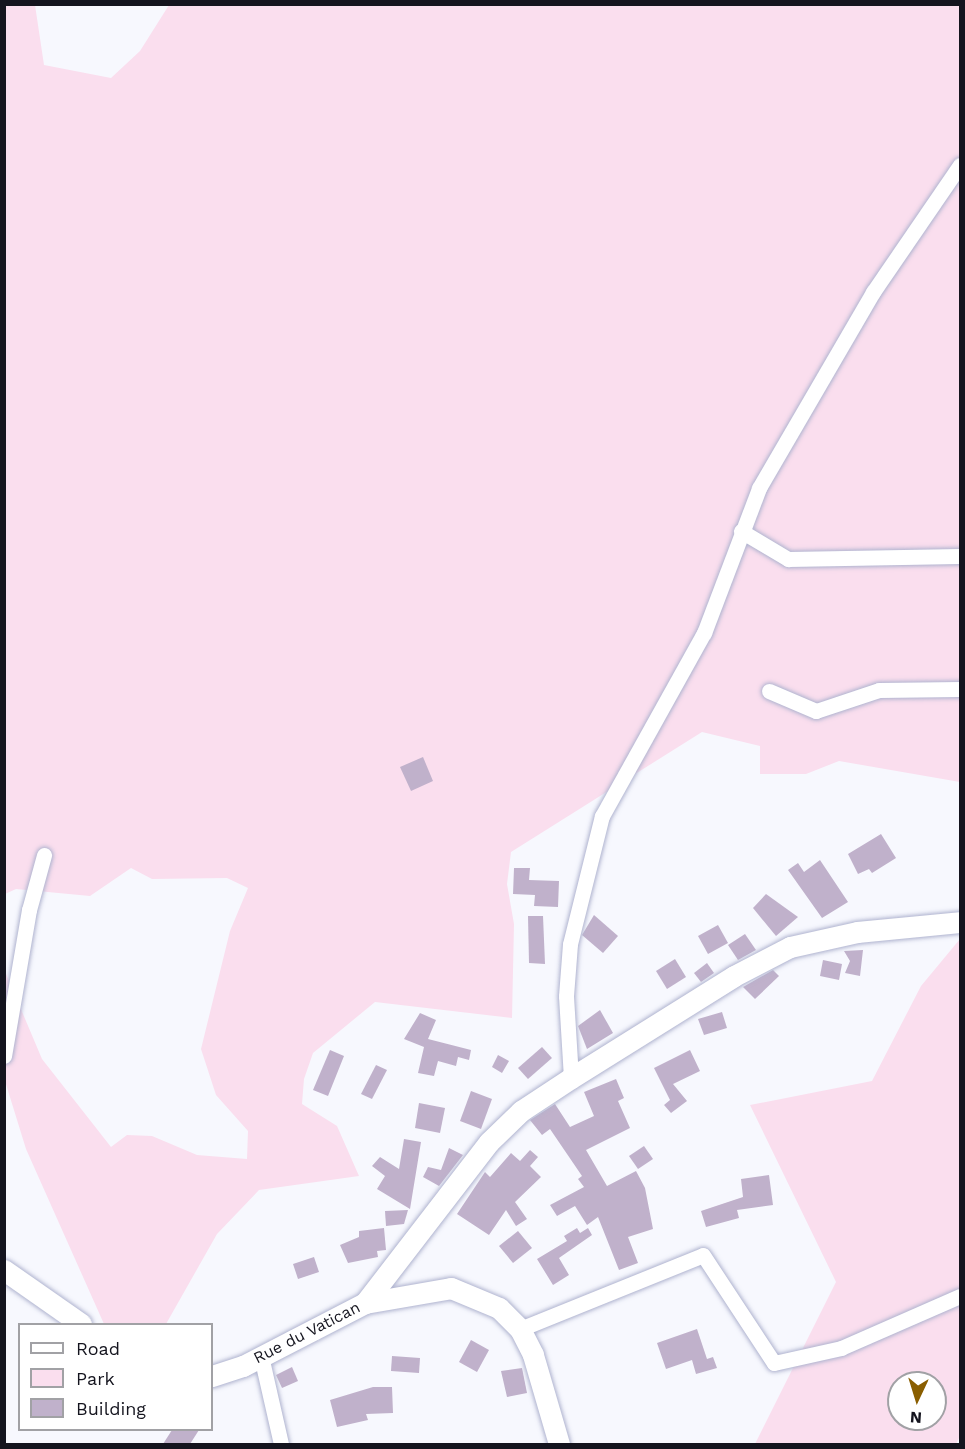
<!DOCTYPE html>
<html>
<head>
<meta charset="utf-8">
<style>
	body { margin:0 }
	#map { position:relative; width:965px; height:1449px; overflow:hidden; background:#f7f8fe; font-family:"Work Sans",sans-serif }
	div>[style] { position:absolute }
	.green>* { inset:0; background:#fadeee }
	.building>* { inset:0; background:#c0b1cb }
	.roads { filter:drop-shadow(0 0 2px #afb3cf) drop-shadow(0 0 2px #afb3cf) }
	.street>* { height:15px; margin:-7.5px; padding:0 7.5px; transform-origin:7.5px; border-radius:7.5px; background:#fff }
	.secondary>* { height:21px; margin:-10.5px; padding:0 10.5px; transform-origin:10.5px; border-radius:10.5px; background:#fff }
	span { translate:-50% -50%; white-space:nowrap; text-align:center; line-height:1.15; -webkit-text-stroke:5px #fff; paint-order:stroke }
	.street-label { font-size:16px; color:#14141e }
	.frame { position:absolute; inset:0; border:6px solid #14141e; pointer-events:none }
	.legend { position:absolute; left:18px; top:1323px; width:195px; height:108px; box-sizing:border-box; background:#fff; border:2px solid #a1a1a5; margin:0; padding:8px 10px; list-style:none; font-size:18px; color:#14141e }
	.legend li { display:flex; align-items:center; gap:12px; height:30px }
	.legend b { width:30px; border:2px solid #a1a1a5 }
	.north { position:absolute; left:887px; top:1371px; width:60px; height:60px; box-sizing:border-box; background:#fff; border:2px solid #a1a1a5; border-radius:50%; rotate:184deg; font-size:16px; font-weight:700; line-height:24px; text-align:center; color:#14141e }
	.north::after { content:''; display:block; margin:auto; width:21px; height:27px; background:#8a5e00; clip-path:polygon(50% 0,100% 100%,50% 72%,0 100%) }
</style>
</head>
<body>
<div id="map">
	<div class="green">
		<i style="clip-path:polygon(5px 5px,35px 5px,44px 65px,111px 78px,140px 51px,169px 5px,960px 5px,960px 782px,839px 761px,806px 774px,760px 774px,760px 746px,702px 732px,511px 852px,507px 884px,514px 924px,512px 1018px,375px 1002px,313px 1053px,304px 1079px,302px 1104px,337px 1126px,359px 1176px,259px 1190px,217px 1234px,166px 1324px,104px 1324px,26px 1149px,5px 1081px,4px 969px,42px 1059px,111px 1147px,127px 1135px,152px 1136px,197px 1155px,247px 1159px,248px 1131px,216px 1095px,201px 1049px,230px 931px,248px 888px,227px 878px,152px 879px,131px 868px,90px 896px,16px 889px,5px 894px)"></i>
		<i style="clip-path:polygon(evenodd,960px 939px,960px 1436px,956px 1444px,755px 1444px,836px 1282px,750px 1105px,872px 1081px,921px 986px,960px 939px,899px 1383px,935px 1383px,935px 1419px,899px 1419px,899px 1383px)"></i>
	</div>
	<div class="building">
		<i style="clip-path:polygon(423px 757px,433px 781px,411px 791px,400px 767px)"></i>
		<i style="clip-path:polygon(881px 834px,896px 858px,872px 873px,869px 869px,858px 874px,848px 854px)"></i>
		<i style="clip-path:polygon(820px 860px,848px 902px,822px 918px,788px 870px,798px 863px,804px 872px)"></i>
		<i style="clip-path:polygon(514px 868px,530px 868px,529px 880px,559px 881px,558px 907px,534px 906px,535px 895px,513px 894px)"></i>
		<i style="clip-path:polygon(766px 894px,798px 917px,776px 936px,753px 908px)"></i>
		<i style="clip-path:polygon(594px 915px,618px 936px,603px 953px,582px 935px)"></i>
		<i style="clip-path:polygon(528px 916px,543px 916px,545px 964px,529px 963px)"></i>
		<i style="clip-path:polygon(718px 925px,728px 943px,708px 954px,698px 936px)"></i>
		<i style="clip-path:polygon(745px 934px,756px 950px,738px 960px,728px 945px)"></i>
		<i style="clip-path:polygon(863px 950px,860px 976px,845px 973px,850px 961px,844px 951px)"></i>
		<i style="clip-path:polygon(675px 959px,686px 977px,667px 989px,656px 971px)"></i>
		<i style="clip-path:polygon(823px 960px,842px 964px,839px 980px,820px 976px)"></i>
		<i style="clip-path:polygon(707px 963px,714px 973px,701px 982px,694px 973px)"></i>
		<i style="clip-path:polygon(773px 970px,779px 976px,755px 999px,743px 987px)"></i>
		<i style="clip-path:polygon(600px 1010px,613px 1033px,587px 1049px,578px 1026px)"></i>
		<i style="clip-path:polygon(722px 1012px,727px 1028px,704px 1035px,698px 1019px)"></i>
		<i style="clip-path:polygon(420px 1013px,436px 1020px,428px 1039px,471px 1050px,469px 1060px,458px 1057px,456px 1066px,438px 1061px,434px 1076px,418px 1073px,424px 1047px,404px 1039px)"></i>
		<i style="clip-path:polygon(542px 1047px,552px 1058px,528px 1079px,518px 1068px)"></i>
		<i style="clip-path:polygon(330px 1050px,344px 1056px,328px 1096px,313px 1090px)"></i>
		<i style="clip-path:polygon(690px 1050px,700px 1071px,673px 1084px,687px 1101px,671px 1113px,664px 1105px,670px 1100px,654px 1068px)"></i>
		<i style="clip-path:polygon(498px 1055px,509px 1061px,502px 1073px,492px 1067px)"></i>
		<i style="clip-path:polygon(376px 1065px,387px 1070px,372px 1099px,361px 1094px)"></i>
		<i style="clip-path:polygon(616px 1079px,624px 1098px,618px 1101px,630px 1128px,586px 1150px,607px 1186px,636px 1171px,645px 1188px,653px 1229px,628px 1237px,638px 1263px,619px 1270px,598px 1217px,587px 1225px,575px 1206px,557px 1216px,550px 1205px,584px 1187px,578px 1179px,582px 1176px,550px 1129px,542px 1135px,530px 1120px,555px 1104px,570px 1127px,594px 1116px,584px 1092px)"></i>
		<i style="clip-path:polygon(471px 1091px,492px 1099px,481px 1129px,460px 1121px)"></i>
		<i style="clip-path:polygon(419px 1103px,445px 1108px,440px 1133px,415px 1128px)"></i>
		<i style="clip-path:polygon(404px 1139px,421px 1142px,410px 1209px,377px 1189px,385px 1176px,372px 1166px,380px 1157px,399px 1169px)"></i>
		<i style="clip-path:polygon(644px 1146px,653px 1159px,638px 1169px,629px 1156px)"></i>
		<i style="clip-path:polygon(449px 1148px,463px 1155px,439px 1186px,423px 1177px,428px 1167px,441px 1170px)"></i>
		<i style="clip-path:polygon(530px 1150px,538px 1157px,530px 1166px,541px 1177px,515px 1202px,527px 1219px,516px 1226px,506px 1210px,489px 1235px,457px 1214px,485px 1172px,490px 1177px,511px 1153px,520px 1161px)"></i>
		<i style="clip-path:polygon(769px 1175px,773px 1205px,737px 1210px,739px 1218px,706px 1227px,701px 1211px,743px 1197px,741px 1179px)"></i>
		<i style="clip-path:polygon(408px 1210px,404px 1224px,386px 1226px,385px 1211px)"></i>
		<i style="clip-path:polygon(384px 1228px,386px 1250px,377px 1251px,378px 1257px,348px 1263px,340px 1245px,359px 1237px,359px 1231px)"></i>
		<i style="clip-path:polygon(577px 1228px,580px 1233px,588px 1228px,592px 1235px,559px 1258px,569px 1275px,553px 1285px,537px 1259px,567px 1241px,564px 1236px)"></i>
		<i style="clip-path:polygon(518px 1231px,532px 1248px,513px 1263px,499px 1246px)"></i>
		<i style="clip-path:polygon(314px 1257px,319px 1272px,298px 1279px,293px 1264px)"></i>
		<i style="clip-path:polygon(697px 1329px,707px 1359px,713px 1357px,717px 1368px,696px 1374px,692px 1360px,666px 1369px,657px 1343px)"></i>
		<i style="clip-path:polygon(471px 1340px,489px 1350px,477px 1372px,459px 1362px)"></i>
		<i style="clip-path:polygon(392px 1356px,420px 1358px,419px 1373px,391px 1371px)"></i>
		<i style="clip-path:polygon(292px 1367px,298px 1381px,282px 1388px,276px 1375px)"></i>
		<i style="clip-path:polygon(522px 1368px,527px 1393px,507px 1397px,501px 1371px)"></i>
		<i style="clip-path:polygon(373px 1387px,392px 1387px,393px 1413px,366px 1414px,368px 1420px,337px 1427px,330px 1400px)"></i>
		<i style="clip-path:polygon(172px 1430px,199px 1430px,190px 1444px,163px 1444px)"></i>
	</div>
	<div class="roads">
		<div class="street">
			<i style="left:741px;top:531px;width:55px;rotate:30.8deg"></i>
			<i style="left:788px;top:559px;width:172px;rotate:-1deg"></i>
			<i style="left:769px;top:691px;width:51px;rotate:23.1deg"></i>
			<i style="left:816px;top:711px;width:66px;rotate:-18.4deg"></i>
			<i style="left:879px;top:690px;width:81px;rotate:-0.7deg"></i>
			<i style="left:4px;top:1056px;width:148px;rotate:-80.3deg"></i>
			<i style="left:29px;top:910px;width:57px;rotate:-74.7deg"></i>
			<i style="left:571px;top:1078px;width:82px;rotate:-93.5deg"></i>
			<i style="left:566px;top:996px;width:52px;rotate:-85.6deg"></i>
			<i style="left:570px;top:944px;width:132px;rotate:-76deg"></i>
			<i style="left:602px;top:816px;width:210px;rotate:-60.9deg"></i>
			<i style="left:704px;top:633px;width:155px;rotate:-69.2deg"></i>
			<i style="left:759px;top:488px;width:227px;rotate:-59.8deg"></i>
			<i style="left:873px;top:292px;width:154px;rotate:-55.6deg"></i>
			<i style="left:520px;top:1329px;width:197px;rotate:-22deg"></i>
			<i style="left:703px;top:1255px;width:129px;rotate:56.7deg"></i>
			<i style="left:774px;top:1363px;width:69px;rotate:-12.6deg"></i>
			<i style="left:841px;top:1348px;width:130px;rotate:-23.6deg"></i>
			<i style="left:261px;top:1356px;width:90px;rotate:77.2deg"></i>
		</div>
		<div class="secondary">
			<i style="left:4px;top:1270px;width:94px;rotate:35deg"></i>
			<i style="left:365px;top:1303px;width:203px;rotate:-52.4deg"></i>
			<i style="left:489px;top:1142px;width:45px;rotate:-44.1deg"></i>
			<i style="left:521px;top:1111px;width:60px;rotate:-33.4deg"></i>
			<i style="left:571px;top:1078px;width:192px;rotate:-32deg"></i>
			<i style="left:734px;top:976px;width:63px;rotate:-27.4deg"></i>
			<i style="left:790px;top:947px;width:69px;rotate:-12.6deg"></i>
			<i style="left:857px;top:932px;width:103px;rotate:-5.5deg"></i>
			<i style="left:212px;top:1376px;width:33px;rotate:-18deg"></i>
			<i style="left:243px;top:1366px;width:137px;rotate:-27.3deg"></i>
			<i style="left:365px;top:1303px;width:87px;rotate:-9.9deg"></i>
			<i style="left:451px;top:1288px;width:52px;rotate:22.6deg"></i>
			<i style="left:499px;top:1308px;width:30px;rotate:45deg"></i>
			<i style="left:520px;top:1329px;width:29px;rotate:63deg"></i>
			<i style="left:533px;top:1355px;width:93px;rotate:73.7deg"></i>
		</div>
	</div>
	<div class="street-label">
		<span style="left:307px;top:1333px;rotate:-27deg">Rue du Vatican</span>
	</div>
	<div class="frame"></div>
	<ul class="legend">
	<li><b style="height:8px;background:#fff"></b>Road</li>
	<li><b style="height:16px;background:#fadeee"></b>Park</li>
	<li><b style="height:16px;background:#c0b1cb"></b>Building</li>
	</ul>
	<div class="north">N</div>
</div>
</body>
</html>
